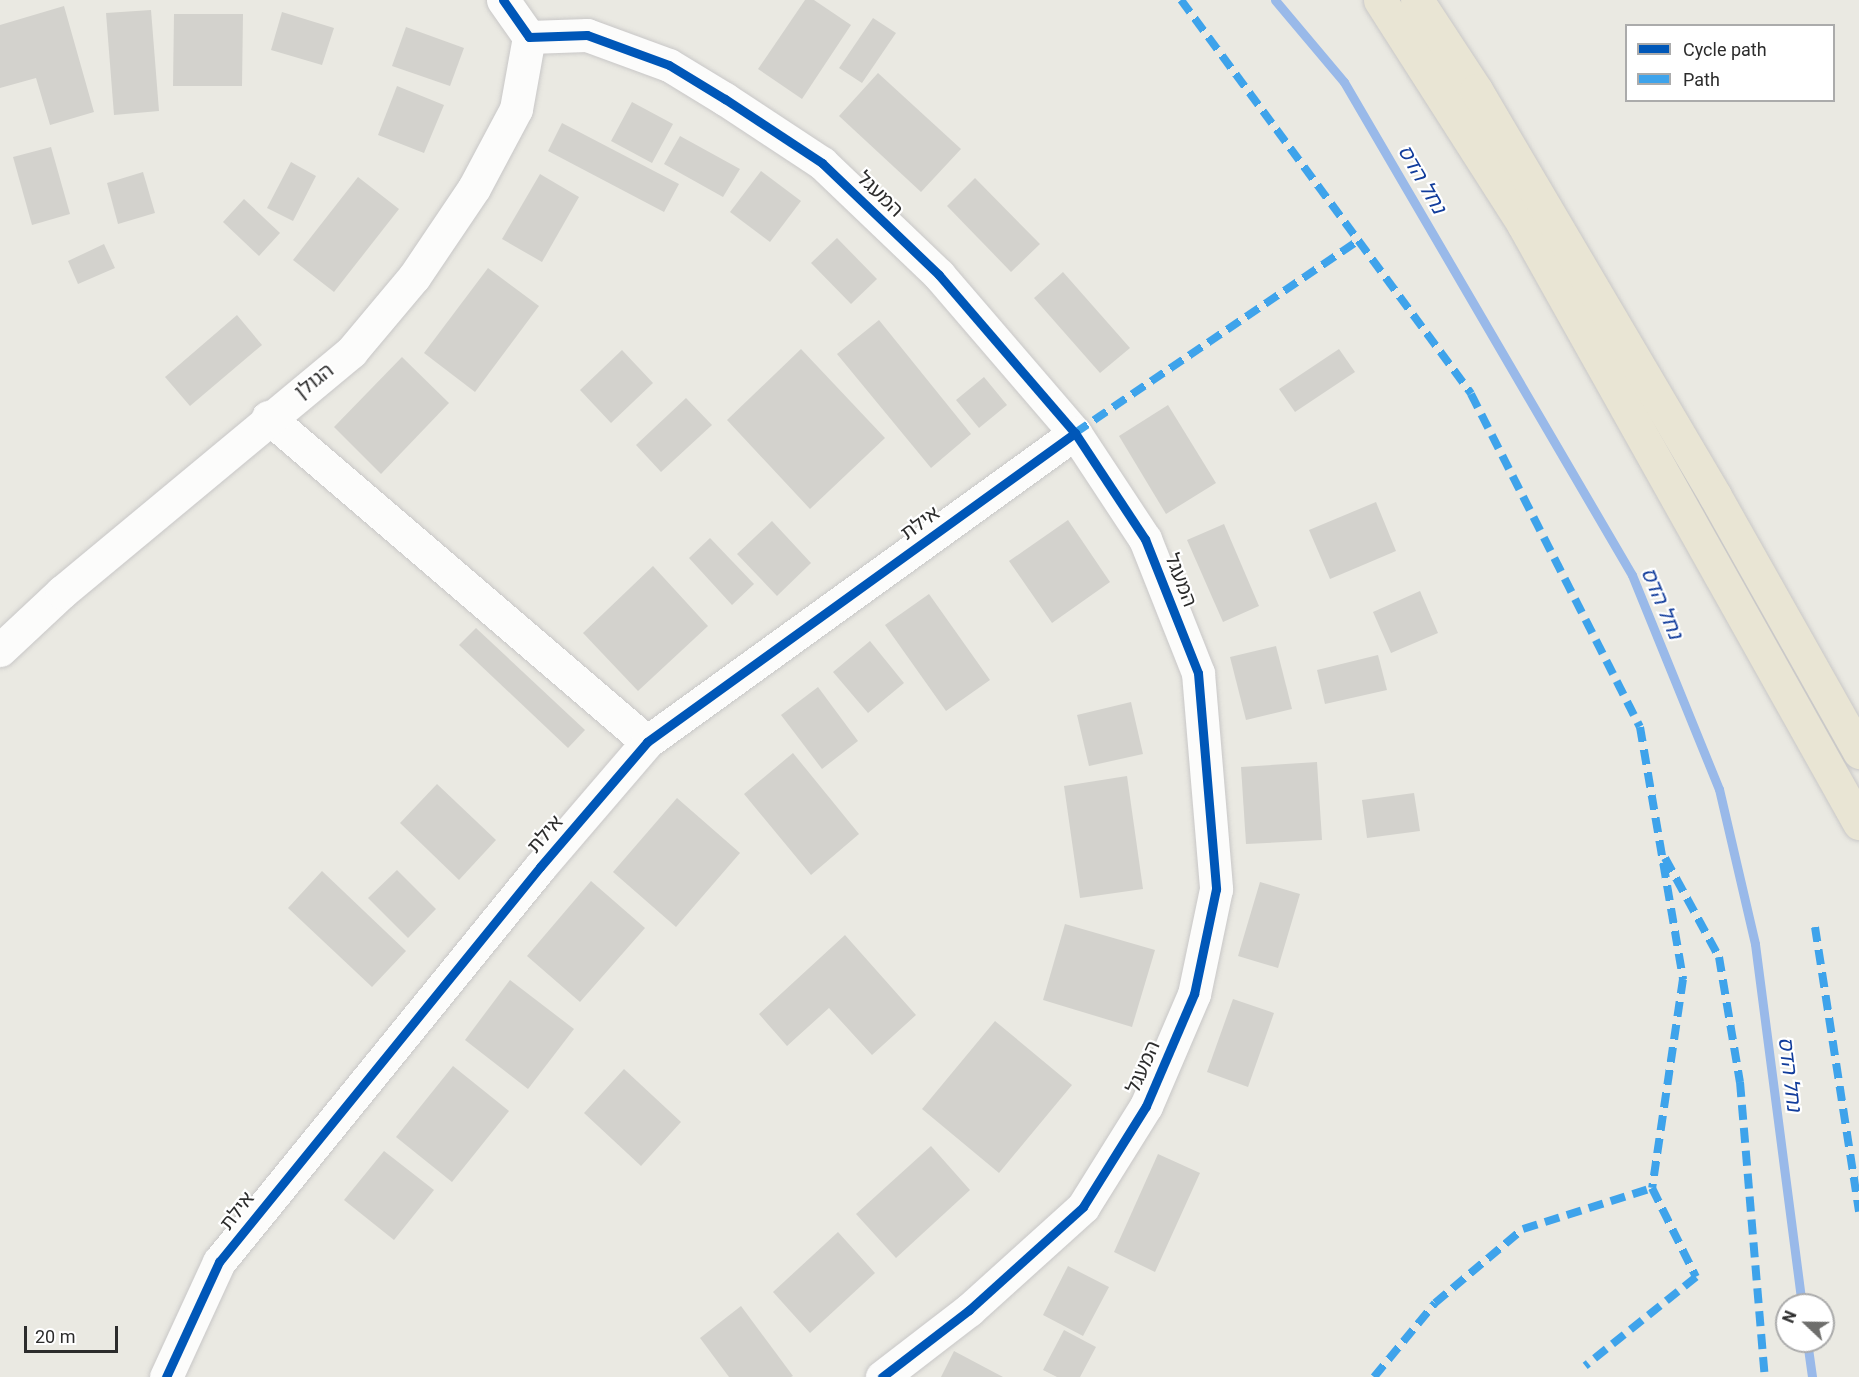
<!DOCTYPE html>
<html>
<head>
<meta charset="utf-8">
<style>
	body { margin:0 }
	#map { position:relative; width:1859px; height:1377px; overflow:hidden; background:#eae9e2; font-family:Roboto,"Noto Sans Hebrew",sans-serif }
	div>[style] { position:absolute }
	.stream>* { height:9px; margin:-4.5px; padding:0 4.5px; transform-origin:4.5px; border-radius:4.5px; background:#99b9e9 }
	.building>* { inset:0; background:#d3d2cd }
	.roads { filter:drop-shadow(0 0 2px #c8c7c7) drop-shadow(0 0 2px #c8c7c7) }
	.minor>* { height:33px; margin:-16.5px; padding:0 16.5px; transform-origin:16.5px; border-radius:16.5px; background:#fcfcfb }
	.highway>* { height:33px; margin:-16.5px; padding:0 16.5px; transform-origin:16.5px; border-radius:16.5px; background:#e9e5d4 }
	.quiet>* { height:8px; margin-top:-4px; transform-origin:0; background:repeating-linear-gradient(90deg,#3ea3eb 0 15px,transparent 0 23px) }
	.cycleway>* { height:9px; margin:-4.5px; padding:0 4.5px; transform-origin:4.5px; border-radius:4.5px; background:#0057b8 }
	span { translate:-50% -50%; white-space:nowrap; text-align:center; line-height:1.15; -webkit-text-stroke:4.5px #fff; paint-order:stroke }
	.street-label { font-size:20px; color:#2c2c2c }
	.water-label { font-size:21px; color:#113c9b; font-style:italic }
	.legend { position:absolute; left:1625px; top:24px; width:210px; height:78px; box-sizing:border-box; background:#fff; border:2px solid #ababab; margin:0; padding:8px 10px; list-style:none; font-size:18px; color:#2c2c2c }
	.legend li { display:flex; align-items:center; gap:12px; height:30px }
	.legend b { width:30px; border:2px solid #ababab }
	.north { position:absolute; left:1775px; top:1293px; width:60px; height:60px; box-sizing:border-box; background:#fff; border:2px solid #ababab; border-radius:50%; rotate:292deg; font-size:16px; font-weight:700; line-height:24px; text-align:center; color:#2c2c2c }
	.north::after { content:''; display:block; margin:auto; width:21px; height:27px; background:#6e6e6c; clip-path:polygon(50% 0,100% 100%,50% 72%,0 100%) }
	.scale { position:absolute; left:24px; top:1326px; width:94px; height:27px; box-sizing:border-box; border:3px solid #2c2c2c; border-top:0; padding-left:8px; font-size:18px; line-height:21px; white-space:nowrap; color:#2c2c2c; -webkit-text-stroke:4px #fff; paint-order:stroke }
</style>
</head>
<body>
<div id="map">
	<div class="stream">
		<i style="left:1275px;top:0;width:107px;rotate:49.9deg"></i>
		<i style="left:1344px;top:82px;width:571px;rotate:59.71deg"></i>
		<i style="left:1632px;top:575px;width:231px;rotate:67.9deg"></i>
		<i style="left:1719px;top:789px;width:159px;rotate:76.9deg"></i>
		<i style="left:1755px;top:944px;width:364px;rotate:82.6deg"></i>
		<i style="left:1807px;top:1341px;width:36px;rotate:82deg"></i>
	</div>
	<div class="building">
		<i style="clip-path:polygon(805px 0,814px 0,851px 25px,802px 99px,758px 69px)"></i>
		<i style="clip-path:polygon(64px 6px,94px 112px,50px 125px,36px 78px,0 88px,0 25px)"></i>
		<i style="clip-path:polygon(151px 10px,159px 111px,114px 115px,106px 13px)"></i>
		<i style="clip-path:polygon(282px 12px,334px 28px,322px 65px,271px 50px)"></i>
		<i style="clip-path:polygon(174px 14px,243px 14px,242px 86px,173px 86px)"></i>
		<i style="clip-path:polygon(873px 18px,896px 33px,862px 83px,839px 68px)"></i>
		<i style="clip-path:polygon(406px 27px,464px 48px,450px 86px,392px 66px)"></i>
		<i style="clip-path:polygon(878px 73px,961px 149px,921px 192px,839px 116px)"></i>
		<i style="clip-path:polygon(397px 86px,444px 105px,424px 153px,378px 135px)"></i>
		<i style="clip-path:polygon(632px 102px,673px 124px,652px 163px,611px 141px)"></i>
		<i style="clip-path:polygon(562px 123px,679px 184px,664px 212px,548px 151px)"></i>
		<i style="clip-path:polygon(680px 136px,740px 169px,723px 197px,664px 164px)"></i>
		<i style="clip-path:polygon(51px 147px,70px 214px,32px 225px,13px 157px)"></i>
		<i style="clip-path:polygon(291px 162px,316px 176px,293px 221px,267px 208px)"></i>
		<i style="clip-path:polygon(761px 171px,801px 201px,770px 242px,730px 212px)"></i>
		<i style="clip-path:polygon(143px 172px,155px 213px,118px 224px,107px 183px)"></i>
		<i style="clip-path:polygon(540px 174px,579px 197px,542px 262px,502px 239px)"></i>
		<i style="clip-path:polygon(358px 177px,399px 209px,334px 292px,293px 260px)"></i>
		<i style="clip-path:polygon(975px 178px,1040px 244px,1011px 272px,947px 206px)"></i>
		<i style="clip-path:polygon(244px 199px,280px 233px,259px 256px,223px 222px)"></i>
		<i style="clip-path:polygon(837px 238px,877px 279px,851px 304px,811px 263px)"></i>
		<i style="clip-path:polygon(104px 244px,115px 268px,78px 284px,68px 261px)"></i>
		<i style="clip-path:polygon(488px 268px,539px 306px,475px 392px,424px 353px)"></i>
		<i style="clip-path:polygon(1063px 272px,1130px 348px,1100px 373px,1034px 298px)"></i>
		<i style="clip-path:polygon(237px 315px,262px 345px,190px 406px,165px 377px)"></i>
		<i style="clip-path:polygon(879px 320px,971px 434px,931px 468px,837px 354px)"></i>
		<i style="clip-path:polygon(801px 349px,885px 438px,810px 509px,727px 420px)"></i>
		<i style="clip-path:polygon(1339px 349px,1355px 372px,1295px 412px,1279px 389px)"></i>
		<i style="clip-path:polygon(622px 350px,653px 383px,611px 423px,580px 390px)"></i>
		<i style="clip-path:polygon(402px 357px,449px 403px,381px 474px,334px 427px)"></i>
		<i style="clip-path:polygon(984px 377px,1007px 405px,979px 428px,956px 400px)"></i>
		<i style="clip-path:polygon(686px 398px,712px 425px,661px 472px,636px 445px)"></i>
		<i style="clip-path:polygon(1168px 405px,1216px 483px,1166px 514px,1119px 436px)"></i>
		<i style="clip-path:polygon(1376px 502px,1396px 551px,1330px 579px,1309px 530px)"></i>
		<i style="clip-path:polygon(1068px 520px,1110px 582px,1052px 623px,1009px 561px)"></i>
		<i style="clip-path:polygon(772px 521px,811px 563px,777px 596px,737px 554px)"></i>
		<i style="clip-path:polygon(1224px 524px,1259px 606px,1223px 622px,1187px 540px)"></i>
		<i style="clip-path:polygon(710px 538px,754px 584px,732px 605px,689px 558px)"></i>
		<i style="clip-path:polygon(653px 566px,708px 626px,638px 691px,583px 633px)"></i>
		<i style="clip-path:polygon(1420px 591px,1438px 633px,1391px 653px,1373px 612px)"></i>
		<i style="clip-path:polygon(929px 594px,990px 680px,946px 711px,885px 625px)"></i>
		<i style="clip-path:polygon(476px 628px,585px 730px,568px 748px,459px 645px)"></i>
		<i style="clip-path:polygon(870px 641px,904px 683px,868px 713px,833px 672px)"></i>
		<i style="clip-path:polygon(1276px 646px,1292px 709px,1246px 720px,1230px 657px)"></i>
		<i style="clip-path:polygon(1378px 655px,1387px 690px,1325px 704px,1317px 670px)"></i>
		<i style="clip-path:polygon(818px 687px,858px 741px,822px 769px,781px 715px)"></i>
		<i style="clip-path:polygon(1131px 702px,1143px 754px,1089px 766px,1077px 715px)"></i>
		<i style="clip-path:polygon(793px 753px,859px 834px,811px 875px,744px 794px)"></i>
		<i style="clip-path:polygon(1317px 762px,1322px 840px,1246px 844px,1241px 767px)"></i>
		<i style="clip-path:polygon(1127px 776px,1143px 889px,1080px 898px,1064px 786px)"></i>
		<i style="clip-path:polygon(437px 784px,496px 840px,459px 880px,400px 823px)"></i>
		<i style="clip-path:polygon(1414px 793px,1420px 831px,1367px 838px,1362px 800px)"></i>
		<i style="clip-path:polygon(677px 798px,740px 853px,676px 927px,613px 872px)"></i>
		<i style="clip-path:polygon(397px 870px,436px 909px,408px 938px,368px 898px)"></i>
		<i style="clip-path:polygon(322px 871px,406px 951px,372px 987px,288px 908px)"></i>
		<i style="clip-path:polygon(591px 881px,645px 928px,580px 1002px,527px 956px)"></i>
		<i style="clip-path:polygon(1260px 882px,1300px 894px,1278px 968px,1238px 956px)"></i>
		<i style="clip-path:polygon(1065px 924px,1155px 950px,1132px 1027px,1043px 1000px)"></i>
		<i style="clip-path:polygon(845px 935px,916px 1015px,872px 1055px,829px 1008px,787px 1046px,759px 1014px)"></i>
		<i style="clip-path:polygon(510px 980px,574px 1029px,528px 1089px,465px 1040px)"></i>
		<i style="clip-path:polygon(1233px 999px,1274px 1013px,1248px 1087px,1207px 1072px)"></i>
		<i style="clip-path:polygon(995px 1021px,1072px 1085px,999px 1173px,922px 1109px)"></i>
		<i style="clip-path:polygon(453px 1066px,509px 1111px,452px 1182px,396px 1137px)"></i>
		<i style="clip-path:polygon(624px 1069px,681px 1122px,641px 1166px,584px 1113px)"></i>
		<i style="clip-path:polygon(931px 1146px,970px 1190px,896px 1258px,856px 1214px)"></i>
		<i style="clip-path:polygon(384px 1151px,434px 1190px,394px 1240px,344px 1200px)"></i>
		<i style="clip-path:polygon(1158px 1154px,1200px 1173px,1155px 1272px,1114px 1252px)"></i>
		<i style="clip-path:polygon(838px 1232px,875px 1273px,810px 1333px,773px 1292px)"></i>
		<i style="clip-path:polygon(1068px 1266px,1109px 1287px,1083px 1336px,1043px 1315px)"></i>
		<i style="clip-path:polygon(741px 1306px,793px 1376px,791px 1377px,729px 1377px,700px 1338px)"></i>
		<i style="clip-path:polygon(1064px 1330px,1096px 1347px,1080px 1377px,1057px 1377px,1043px 1370px)"></i>
		<i style="clip-path:polygon(954px 1351px,1003px 1377px,941px 1377px)"></i>
	</div>
	<div class="roads">
		<div class="minor">
			<i style="left:503px;top:0;width:45px;rotate:54.9deg"></i>
			<i style="left:529px;top:37px;width:58px;rotate:-2deg"></i>
			<i style="left:587px;top:35px;width:87px;rotate:20.1deg"></i>
			<i style="left:669px;top:65px;width:66px;rotate:31.3deg"></i>
			<i style="left:725px;top:99px;width:116px;rotate:33.4deg"></i>
			<i style="left:822px;top:163px;width:162px;rotate:43.7deg"></i>
			<i style="left:939px;top:275px;width:208px;rotate:49.3deg"></i>
			<i style="left:1075px;top:433px;width:127px;rotate:56.6deg"></i>
			<i style="left:1145px;top:539px;width:144px;rotate:68.4deg"></i>
			<i style="left:1198px;top:673px;width:217px;rotate:85.2deg"></i>
			<i style="left:1216px;top:889px;width:107px;rotate:101.8deg"></i>
			<i style="left:1194px;top:994px;width:122px;rotate:113.2deg"></i>
			<i style="left:1146px;top:1106px;width:119px;rotate:122deg"></i>
			<i style="left:1083px;top:1207px;width:154px;rotate:137.9deg"></i>
			<i style="left:969px;top:1310px;width:110px;rotate:142.4deg"></i>
			<i style="left:268px;top:417px;width:499px;rotate:40.6deg"></i>
			<i style="left:0;top:650px;width:85px;rotate:-43.1deg"></i>
			<i style="left:62px;top:592px;width:376px;rotate:-39.7deg"></i>
			<i style="left:351px;top:352px;width:98px;rotate:-50deg"></i>
			<i style="left:414px;top:277px;width:107px;rotate:-56deg"></i>
			<i style="left:474px;top:188px;width:89px;rotate:-62deg"></i>
			<i style="left:516px;top:109px;width:73px;rotate:-79.8deg"></i>
			<i style="left:166px;top:1377px;width:127px;rotate:-65.3deg"></i>
			<i style="left:219px;top:1262px;width:509px;rotate:-50.9deg"></i>
			<i style="left:540px;top:867px;width:165px;rotate:-49.4deg"></i>
			<i style="left:647px;top:742px;width:528px;rotate:-35.83deg"></i>
		</div>
		<div class="highway">
			<i style="left:1380px;top:0;width:266px;rotate:57.4deg"></i>
			<i style="left:1523px;top:224px;width:687px;rotate:60.71deg"></i>
			<i style="left:1417px;top:0;width:108px;rotate:56.8deg"></i>
			<i style="left:1476px;top:90px;width:471px;rotate:59.5deg"></i>
			<i style="left:1715px;top:496px;width:294px;rotate:60.6deg"></i>
		</div>
	</div>
	<div class="quiet">
		<i style="left:1181px;top:0;width:489px;rotate:53.6deg"></i>
		<i style="left:1471px;top:394px;width:373px;rotate:63.1deg"></i>
		<i style="left:1640px;top:727px;width:256px;rotate:80.3deg"></i>
		<i style="left:1683px;top:979px;width:211px;rotate:98.4deg"></i>
		<i style="left:1652px;top:1188px;width:99px;rotate:63.7deg"></i>
		<i style="left:1696px;top:1277px;width:142px;rotate:141.3deg"></i>
		<i style="left:1075px;top:433px;width:343px;rotate:-34.2deg"></i>
		<i style="left:1665px;top:858px;width:113px;rotate:61.4deg"></i>
		<i style="left:1719px;top:957px;width:127px;rotate:80.5deg"></i>
		<i style="left:1740px;top:1082px;width:296px;rotate:85.2deg"></i>
		<i style="left:1815px;top:927px;width:288px;rotate:81.2deg"></i>
		<i style="left:1374px;top:1377px;width:96px;rotate:-50.5deg"></i>
		<i style="left:1435px;top:1303px;width:115px;rotate:-40.1deg"></i>
		<i style="left:1523px;top:1229px;width:135px;rotate:-17.6deg"></i>
	</div>
	<div class="cycleway">
		<i style="left:503px;top:0;width:45px;rotate:54.9deg"></i>
		<i style="left:529px;top:37px;width:58px;rotate:-2deg"></i>
		<i style="left:587px;top:35px;width:87px;rotate:20.1deg"></i>
		<i style="left:669px;top:65px;width:66px;rotate:31.3deg"></i>
		<i style="left:725px;top:99px;width:116px;rotate:33.4deg"></i>
		<i style="left:822px;top:163px;width:162px;rotate:43.7deg"></i>
		<i style="left:939px;top:275px;width:208px;rotate:49.3deg"></i>
		<i style="left:1075px;top:433px;width:127px;rotate:56.6deg"></i>
		<i style="left:1145px;top:539px;width:144px;rotate:68.4deg"></i>
		<i style="left:1198px;top:673px;width:217px;rotate:85.2deg"></i>
		<i style="left:1216px;top:889px;width:107px;rotate:101.8deg"></i>
		<i style="left:1194px;top:994px;width:122px;rotate:113.2deg"></i>
		<i style="left:1146px;top:1106px;width:119px;rotate:122deg"></i>
		<i style="left:1083px;top:1207px;width:154px;rotate:137.9deg"></i>
		<i style="left:969px;top:1310px;width:110px;rotate:142.4deg"></i>
		<i style="left:166px;top:1377px;width:127px;rotate:-65.3deg"></i>
		<i style="left:219px;top:1262px;width:509px;rotate:-50.9deg"></i>
		<i style="left:540px;top:867px;width:165px;rotate:-49.4deg"></i>
		<i style="left:647px;top:742px;width:528px;rotate:-35.83deg"></i>
	</div>
	<div class="street-label">
		<span style="left:880px;top:194px;rotate:44deg">המעגל</span>
		<span style="left:314px;top:381px;rotate:-38deg">הגולן</span>
		<span style="left:920px;top:523px;rotate:-36deg">אילת</span>
		<span style="left:1181px;top:580px;rotate:69deg">המעגל</span>
		<span style="left:545px;top:834px;rotate:-49deg">אילת</span>
		<span style="left:1143px;top:1067px;rotate:-66deg">המעגל</span>
		<span style="left:237px;top:1211px;rotate:-52deg">אילת</span>
	</div>
	<div class="water-label">
		<span style="left:1422px;top:179px;rotate:60deg">נחל הדס</span>
		<span style="left:1662px;top:603px;rotate:67deg">נחל הדס</span>
		<span style="left:1790px;top:1074px;rotate:83deg">נחל הדס</span>
	</div>
	<ul class="legend">
	<li><b style="height:8px;background:#0057b8"></b>Cycle path</li>
	<li><b style="height:8px;background:#3ea3eb"></b>Path</li>
	</ul>
	<div class="north">N</div>
	<div class="scale">20 m</div>
</div>
</body>
</html>
